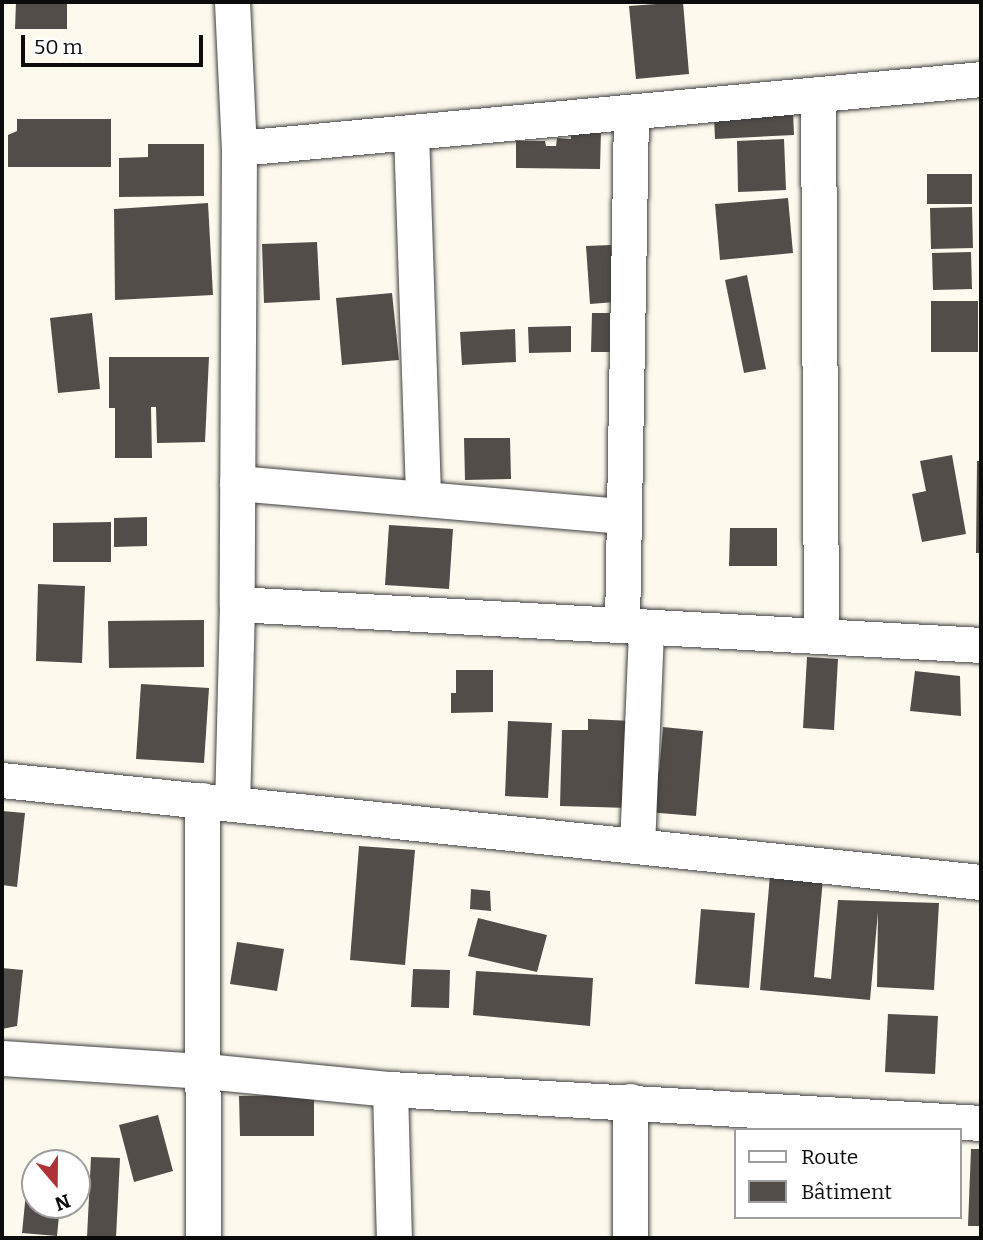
<!DOCTYPE html>
<html>
<head>
<meta charset="utf-8">
<style>
	body { margin:0 }
	#map { position:relative; width:983px; height:1240px; overflow:hidden; background:#fdfaed; font-family:Bitter,serif }
	div>[style] { position:absolute }
	.building>* { inset:0; background:#534d49 }
	.roads { filter:drop-shadow(0 0 2px #3f3f3f) drop-shadow(0 0 2px #3f3f3f) }
	.minor>* { height:35px; margin:-17.5px; padding:0 17.5px; transform-origin:17.5px; border-radius:17.5px; background:#fff }
	span { translate:-50% -50%; white-space:nowrap; text-align:center; line-height:1.15; -webkit-text-stroke:7px #fff; paint-order:stroke }
	.frame { position:absolute; inset:0; border:4px solid #0c0c0c; pointer-events:none }
	.legend { position:absolute; left:734px; top:1128px; width:228px; height:91px; box-sizing:border-box; background:#fff; border:2px solid #9e9e9e; margin:0; padding:9px 12px; list-style:none; font-size:21px; color:#0c0c0c }
	.legend li { display:flex; align-items:center; gap:14px; height:35px }
	.legend b { width:35px; border:2px solid #9e9e9e }
	.north { position:absolute; left:21px; top:1149px; width:70px; height:70px; box-sizing:border-box; background:#fff; border:2px solid #9e9e9e; border-radius:50%; rotate:160deg; font-size:19px; font-weight:700; line-height:28px; text-align:center; color:#0c0c0c }
	.north::after { content:''; display:block; margin:auto; width:24px; height:32px; background:#ad3336; clip-path:polygon(50% 0,100% 100%,50% 72%,0 100%) }
	.scale { position:absolute; left:21px; top:35px; width:182px; height:32px; box-sizing:border-box; border:4px solid #0c0c0c; border-top:0; padding-left:9px; font-size:21px; line-height:24px; white-space:nowrap; color:#0c0c0c; -webkit-text-stroke:5px #fff; paint-order:stroke }
</style>
</head>
<body>
<div id="map">
	<div class="building">
		<i style="clip-path:polygon(16px 2px,67px 2px,67px 29px,15px 29px)"></i>
		<i style="clip-path:polygon(683px 2px,689px 74px,636px 79px,629px 6px)"></i>
		<i style="clip-path:polygon(793px 112px,794px 135px,715px 139px,714px 117px)"></i>
		<i style="clip-path:polygon(17px 119px,111px 119px,111px 167px,8px 167px,8px 135px,17px 131px)"></i>
		<i style="clip-path:polygon(571px 130px,601px 130px,600px 169px,516px 168px,516px 141px,545px 141px,546px 146px,556px 146px,557px 138px,571px 139px)"></i>
		<i style="clip-path:polygon(784px 139px,786px 190px,738px 192px,737px 141px)"></i>
		<i style="clip-path:polygon(148px 144px,204px 144px,204px 196px,119px 197px,119px 158px,148px 157px)"></i>
		<i style="clip-path:polygon(927px 174px,972px 174px,972px 204px,927px 204px)"></i>
		<i style="clip-path:polygon(788px 198px,793px 253px,720px 260px,715px 204px)"></i>
		<i style="clip-path:polygon(208px 203px,213px 295px,115px 300px,114px 209px)"></i>
		<i style="clip-path:polygon(972px 207px,973px 248px,931px 249px,930px 208px)"></i>
		<i style="clip-path:polygon(317px 242px,320px 300px,264px 303px,262px 244px)"></i>
		<i style="clip-path:polygon(611px 245px,615px 302px,590px 304px,586px 246px)"></i>
		<i style="clip-path:polygon(971px 252px,972px 289px,933px 290px,932px 253px)"></i>
		<i style="clip-path:polygon(747px 275px,766px 369px,744px 373px,725px 280px)"></i>
		<i style="clip-path:polygon(392px 293px,399px 360px,342px 365px,336px 298px)"></i>
		<i style="clip-path:polygon(931px 301px,978px 301px,978px 352px,931px 352px)"></i>
		<i style="clip-path:polygon(92px 313px,100px 389px,58px 393px,50px 318px)"></i>
		<i style="clip-path:polygon(592px 313px,611px 313px,610px 352px,591px 352px)"></i>
		<i style="clip-path:polygon(571px 326px,571px 352px,529px 353px,528px 327px)"></i>
		<i style="clip-path:polygon(515px 329px,516px 362px,462px 365px,460px 332px)"></i>
		<i style="clip-path:polygon(109px 357px,209px 357px,205px 442px,157px 443px,156px 407px,151px 407px,152px 458px,115px 458px,115px 408px,109px 408px)"></i>
		<i style="clip-path:polygon(464px 438px,510px 438px,511px 479px,465px 480px)"></i>
		<i style="clip-path:polygon(952px 455px,966px 534px,922px 542px,912px 494px,926px 491px,920px 461px)"></i>
		<i style="clip-path:polygon(977px 461px,981px 461px,981px 553px,976px 553px)"></i>
		<i style="clip-path:polygon(147px 517px,147px 546px,114px 547px,114px 518px)"></i>
		<i style="clip-path:polygon(111px 522px,111px 562px,53px 562px,53px 523px)"></i>
		<i style="clip-path:polygon(389px 525px,453px 529px,449px 589px,385px 585px)"></i>
		<i style="clip-path:polygon(730px 528px,777px 528px,777px 566px,729px 566px)"></i>
		<i style="clip-path:polygon(38px 584px,85px 586px,82px 663px,36px 661px)"></i>
		<i style="clip-path:polygon(204px 620px,204px 667px,109px 668px,108px 621px)"></i>
		<i style="clip-path:polygon(807px 657px,838px 659px,834px 730px,803px 728px)"></i>
		<i style="clip-path:polygon(456px 670px,493px 670px,493px 712px,451px 713px,451px 693px,456px 693px)"></i>
		<i style="clip-path:polygon(915px 671px,960px 676px,961px 716px,910px 711px)"></i>
		<i style="clip-path:polygon(141px 684px,209px 688px,204px 763px,136px 759px)"></i>
		<i style="clip-path:polygon(588px 719px,633px 721px,630px 808px,560px 806px,562px 730px,588px 730px)"></i>
		<i style="clip-path:polygon(508px 721px,552px 723px,548px 798px,505px 796px)"></i>
		<i style="clip-path:polygon(663px 727px,703px 731px,696px 816px,647px 812px,651px 771px,659px 772px)"></i>
		<i style="clip-path:polygon(2px 811px,25px 813px,17px 887px,2px 885px)"></i>
		<i style="clip-path:polygon(359px 846px,415px 850px,405px 965px,350px 960px)"></i>
		<i style="clip-path:polygon(770px 875px,823px 879px,814px 977px,831px 979px,838px 900px,939px 903px,934px 990px,877px 987px,878px 912px,870px 1000px,760px 990px)"></i>
		<i style="clip-path:polygon(471px 889px,490px 891px,491px 911px,470px 909px)"></i>
		<i style="clip-path:polygon(701px 909px,755px 913px,749px 988px,695px 984px)"></i>
		<i style="clip-path:polygon(478px 918px,547px 935px,537px 972px,468px 956px)"></i>
		<i style="clip-path:polygon(237px 942px,284px 949px,277px 991px,230px 984px)"></i>
		<i style="clip-path:polygon(2px 968px,23px 970px,17px 1026px,2px 1029px)"></i>
		<i style="clip-path:polygon(413px 969px,450px 970px,449px 1008px,411px 1007px)"></i>
		<i style="clip-path:polygon(476px 971px,593px 978px,590px 1026px,473px 1015px)"></i>
		<i style="clip-path:polygon(888px 1014px,938px 1016px,935px 1074px,885px 1072px)"></i>
		<i style="clip-path:polygon(314px 1095px,314px 1136px,240px 1136px,239px 1096px)"></i>
		<i style="clip-path:polygon(158px 1115px,173px 1171px,134px 1182px,119px 1125px)"></i>
		<i style="clip-path:polygon(971px 1149px,981px 1149px,981px 1226px,968px 1226px)"></i>
		<i style="clip-path:polygon(91px 1157px,120px 1158px,116px 1238px,87px 1237px)"></i>
		<i style="clip-path:polygon(29px 1162px,35px 1162px,35px 1205px,60px 1205px,57px 1236px,22px 1233px)"></i>
	</div>
	<div class="roads">
		<div class="minor">
			<i style="left:232px;top:2px;width:146px;rotate:87.3deg"></i>
			<i style="left:239px;top:148px;width:456px;rotate:90.3deg"></i>
			<i style="left:237px;top:604px;width:200px;rotate:91.4deg"></i>
			<i style="left:818px;top:94px;width:542px;rotate:89.68deg"></i>
			<i style="left:411px;top:132px;width:365px;rotate:88.1deg"></i>
			<i style="left:239px;top:148px;width:745px;rotate:-5.31deg"></i>
			<i style="left:237px;top:483px;width:388px;rotate:4.9deg"></i>
			<i style="left:237px;top:604px;width:745px;rotate:3.15deg"></i>
			<i style="left:622px;top:625px;width:513px;rotate:-88.99deg"></i>
			<i style="left:2px;top:780px;width:984px;rotate:5.95deg"></i>
			<i style="left:202px;top:800px;width:438px;rotate:89.9deg"></i>
			<i style="left:637px;top:846px;width:219px;rotate:-87.6deg"></i>
			<i style="left:2px;top:1058px;width:203px;rotate:3.7deg"></i>
			<i style="left:205px;top:1071px;width:186px;rotate:5.6deg"></i>
			<i style="left:390px;top:1089px;width:592px;rotate:3.29deg"></i>
			<i style="left:390px;top:1089px;width:149px;rotate:88.5deg"></i>
			<i style="left:630px;top:1238px;width:137px;rotate:-90deg"></i>
		</div>
	</div>
	<div class="frame"></div>
	<ul class="legend">
	<li><b style="height:9px;background:#fff"></b>Route</li>
	<li><b style="height:19px;background:#534d49"></b>Bâtiment</li>
	</ul>
	<div class="north">N</div>
	<div class="scale">50 m</div>
</div>
</body>
</html>
